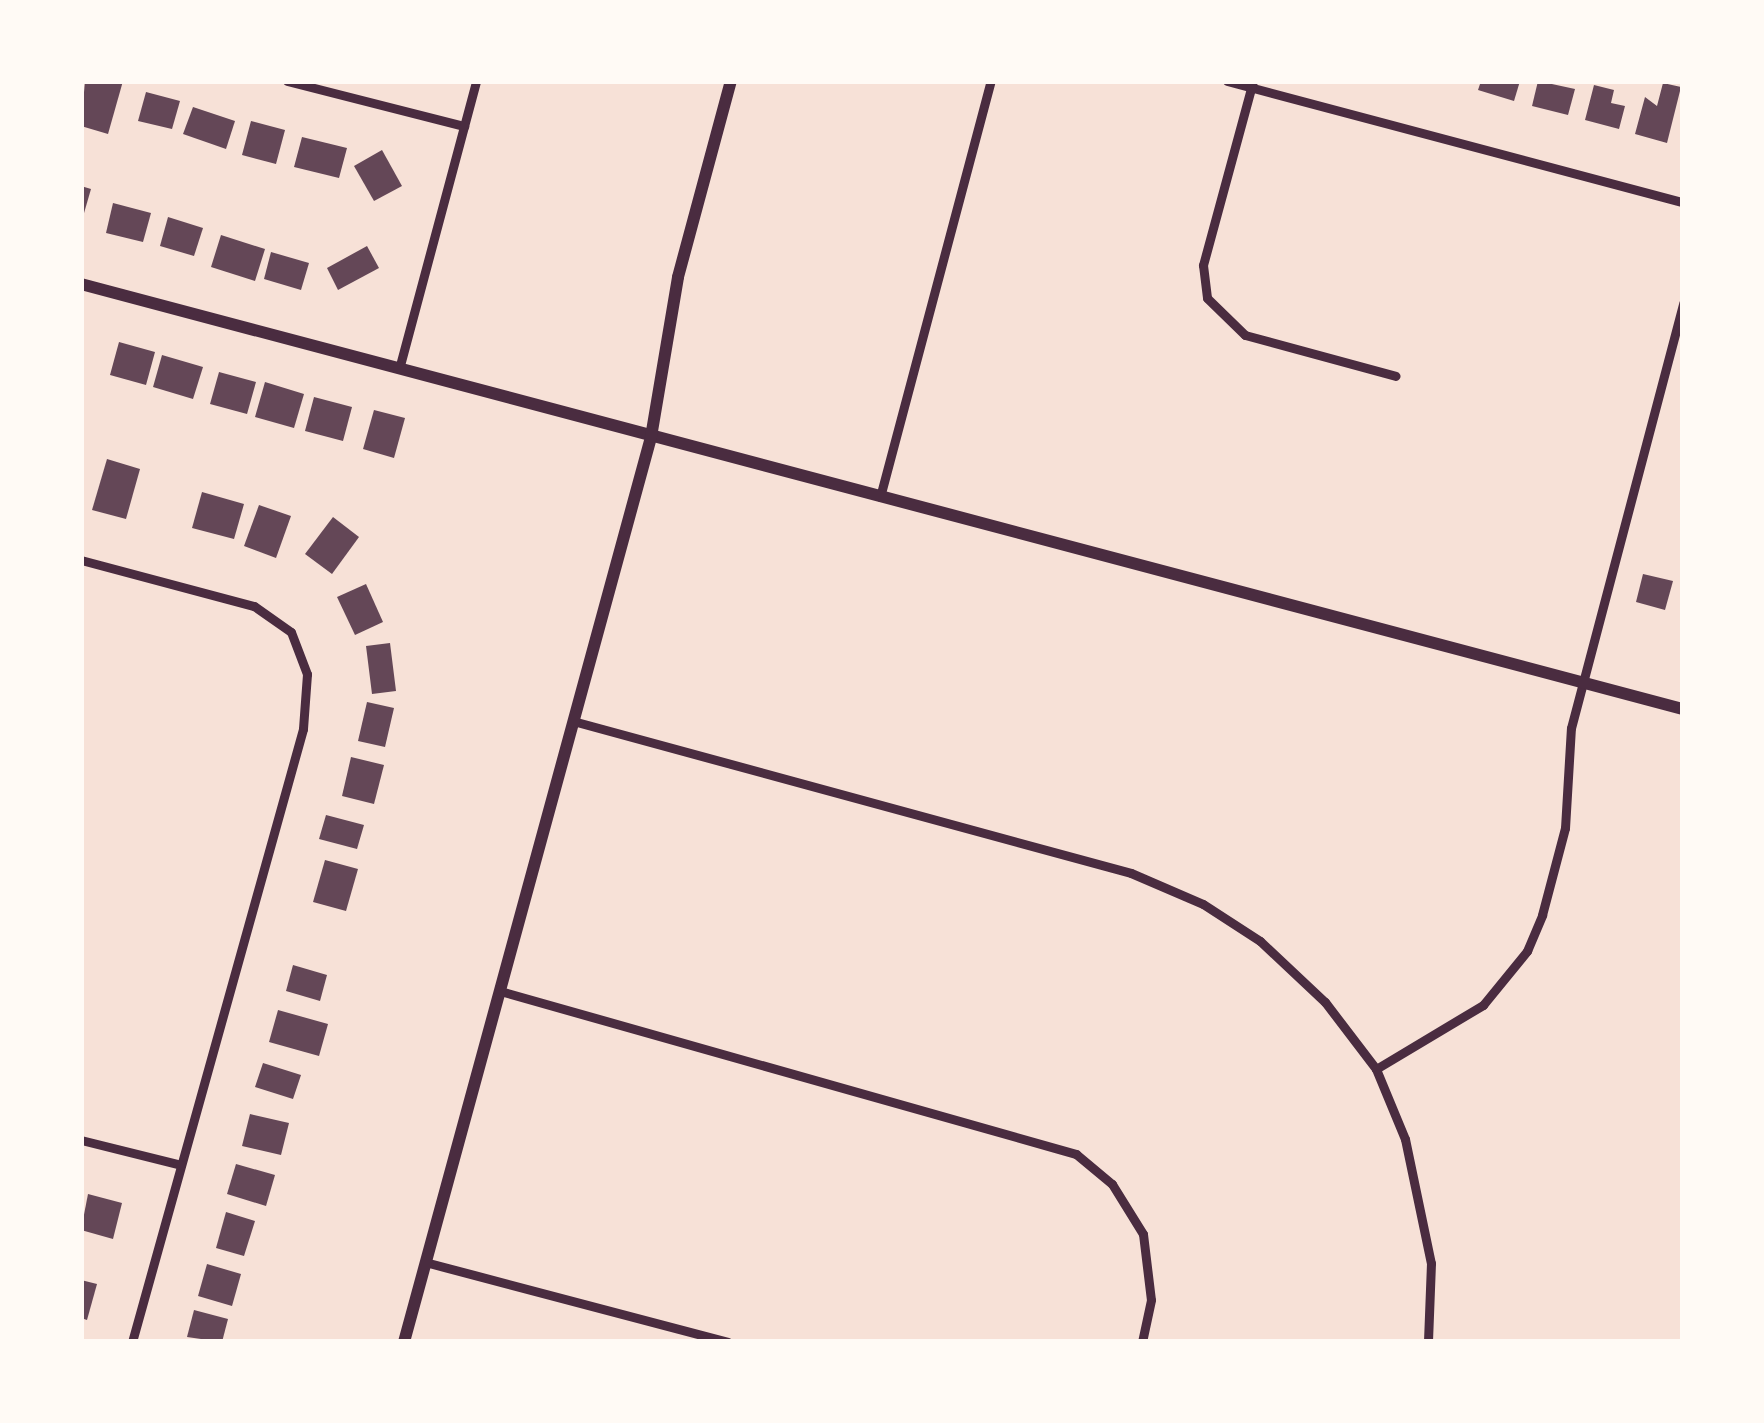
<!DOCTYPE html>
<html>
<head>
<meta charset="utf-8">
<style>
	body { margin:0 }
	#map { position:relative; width:1764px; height:1423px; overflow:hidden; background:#f7e1d7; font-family:"Varela Round",sans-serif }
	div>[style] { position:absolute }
	.building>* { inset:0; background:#644757 }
	.minor>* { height:9px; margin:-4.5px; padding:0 4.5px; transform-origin:4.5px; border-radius:4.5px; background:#4a2c40 }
	.tertiary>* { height:12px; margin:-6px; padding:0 6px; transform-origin:6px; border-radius:6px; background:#4a2c40 }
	span { translate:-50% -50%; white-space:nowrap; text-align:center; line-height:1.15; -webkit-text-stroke:9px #fffaf5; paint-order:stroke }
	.frame { position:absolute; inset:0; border:84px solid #fffaf5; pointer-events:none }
</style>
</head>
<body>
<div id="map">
	<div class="building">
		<i style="clip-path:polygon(85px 81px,123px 81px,108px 134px,81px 126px)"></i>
		<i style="clip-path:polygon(1481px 81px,1520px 81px,1514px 101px,1478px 90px)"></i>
		<i style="clip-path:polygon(1538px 81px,1575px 89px,1568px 115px,1532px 106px)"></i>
		<i style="clip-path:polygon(1663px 83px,1681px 87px,1667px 143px,1635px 134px,1645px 97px,1657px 106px)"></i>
		<i style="clip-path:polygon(1594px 85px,1614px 90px,1611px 103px,1625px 106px,1619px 129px,1585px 120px)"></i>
		<i style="clip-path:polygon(146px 92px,180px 101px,172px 129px,138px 121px)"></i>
		<i style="clip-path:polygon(193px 107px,235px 121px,226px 149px,183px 134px)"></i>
		<i style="clip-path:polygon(251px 121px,285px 130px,276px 164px,242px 155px)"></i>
		<i style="clip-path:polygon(302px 137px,347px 148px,339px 178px,294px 167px)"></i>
		<i style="clip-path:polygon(382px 150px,402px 186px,374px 201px,354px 166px)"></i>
		<i style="clip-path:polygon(81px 186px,91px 189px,82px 220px,81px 220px)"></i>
		<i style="clip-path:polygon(113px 203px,151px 213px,143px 242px,106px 233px)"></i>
		<i style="clip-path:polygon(168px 217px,203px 228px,194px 256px,160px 246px)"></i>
		<i style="clip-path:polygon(221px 235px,265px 249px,255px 281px,211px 267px)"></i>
		<i style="clip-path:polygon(367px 246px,379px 268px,338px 290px,327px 268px)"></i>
		<i style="clip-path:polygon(271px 252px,309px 263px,301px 290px,264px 279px)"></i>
		<i style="clip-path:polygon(119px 342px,155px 352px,146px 385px,110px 375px)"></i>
		<i style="clip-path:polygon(162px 355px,203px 367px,193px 399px,153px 387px)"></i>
		<i style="clip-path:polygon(219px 372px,256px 382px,247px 414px,210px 404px)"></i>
		<i style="clip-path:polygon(265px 382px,304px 394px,294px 428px,255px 417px)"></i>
		<i style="clip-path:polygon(314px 397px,352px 407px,343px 441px,305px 431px)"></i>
		<i style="clip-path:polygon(374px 410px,405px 418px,394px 458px,363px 449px)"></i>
		<i style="clip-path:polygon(107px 459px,140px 469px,126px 519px,92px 510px)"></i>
		<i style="clip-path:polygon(202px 492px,244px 504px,234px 539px,192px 528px)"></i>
		<i style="clip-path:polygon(259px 505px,291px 516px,276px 558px,244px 546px)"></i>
		<i style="clip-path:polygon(333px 517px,359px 537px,332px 574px,305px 554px)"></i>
		<i style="clip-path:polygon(1643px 574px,1673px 581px,1665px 610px,1636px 602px)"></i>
		<i style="clip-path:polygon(366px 584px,383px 622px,355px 635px,337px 597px)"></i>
		<i style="clip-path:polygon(390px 643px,396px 691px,372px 694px,366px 646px)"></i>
		<i style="clip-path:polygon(367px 702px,394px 708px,385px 747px,358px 741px)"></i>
		<i style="clip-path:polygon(351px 757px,384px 765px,374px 804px,342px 796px)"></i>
		<i style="clip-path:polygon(326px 815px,364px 825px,357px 849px,319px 839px)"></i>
		<i style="clip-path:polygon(325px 860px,358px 869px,346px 911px,313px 902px)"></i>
		<i style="clip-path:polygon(293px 965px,327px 975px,320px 1001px,286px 991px)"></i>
		<i style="clip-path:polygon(278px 1010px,328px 1024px,319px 1056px,269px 1042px)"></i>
		<i style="clip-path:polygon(263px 1063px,301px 1075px,293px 1099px,255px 1087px)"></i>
		<i style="clip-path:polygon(250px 1114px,289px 1123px,281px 1155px,242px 1146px)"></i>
		<i style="clip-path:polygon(236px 1164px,275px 1175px,266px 1206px,227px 1194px)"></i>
		<i style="clip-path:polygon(88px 1194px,122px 1203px,113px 1239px,81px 1230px)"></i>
		<i style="clip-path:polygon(226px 1212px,255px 1221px,244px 1256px,216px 1248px)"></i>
		<i style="clip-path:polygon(207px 1264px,241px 1274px,232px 1306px,198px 1296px)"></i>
		<i style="clip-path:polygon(81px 1280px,97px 1284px,87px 1320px,81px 1318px)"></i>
		<i style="clip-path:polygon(194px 1310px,228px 1319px,222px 1342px,187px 1337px)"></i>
	</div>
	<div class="minor">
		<i style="left:287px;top:81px;width:183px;rotate:14.3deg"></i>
		<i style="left:1227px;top:81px;width:472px;rotate:14.9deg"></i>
		<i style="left:1253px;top:81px;width:191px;rotate:105.2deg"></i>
		<i style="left:1203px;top:265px;width:33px;rotate:83deg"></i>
		<i style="left:1207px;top:298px;width:53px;rotate:44.2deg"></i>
		<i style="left:1245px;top:335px;width:156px;rotate:15.2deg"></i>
		<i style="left:399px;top:369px;width:298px;rotate:-75deg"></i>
		<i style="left:880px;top:497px;width:431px;rotate:-75.1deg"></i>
		<i style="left:81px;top:560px;width:179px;rotate:14.9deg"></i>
		<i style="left:254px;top:606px;width:45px;rotate:35.1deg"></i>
		<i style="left:291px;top:632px;width:45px;rotate:69.1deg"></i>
		<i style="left:307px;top:674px;width:55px;rotate:94.2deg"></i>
		<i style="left:303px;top:729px;width:636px;rotate:105.59deg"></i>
		<i style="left:573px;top:721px;width:578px;rotate:15.24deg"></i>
		<i style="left:1131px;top:873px;width:78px;rotate:23.3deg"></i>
		<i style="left:1203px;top:904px;width:68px;rotate:33deg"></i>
		<i style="left:1260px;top:941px;width:89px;rotate:43.2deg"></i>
		<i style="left:1325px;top:1002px;width:84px;rotate:52.7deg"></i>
		<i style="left:1376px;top:1069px;width:76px;rotate:67.5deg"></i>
		<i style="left:1405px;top:1139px;width:127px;rotate:78.2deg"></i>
		<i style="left:1431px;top:1263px;width:79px;rotate:92.2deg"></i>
		<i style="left:500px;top:991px;width:599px;rotate:15.8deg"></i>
		<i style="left:1076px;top:1154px;width:47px;rotate:39.8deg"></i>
		<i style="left:1112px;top:1184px;width:59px;rotate:58.2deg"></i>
		<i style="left:1143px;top:1234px;width:66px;rotate:83.1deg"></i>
		<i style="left:1151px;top:1300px;width:43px;rotate:102.1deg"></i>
		<i style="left:1376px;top:1069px;width:125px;rotate:-30.9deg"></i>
		<i style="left:1483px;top:1005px;width:70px;rotate:-50.8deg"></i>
		<i style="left:1527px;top:951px;width:39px;rotate:-67deg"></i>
		<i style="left:1542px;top:915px;width:90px;rotate:-75.2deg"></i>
		<i style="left:1565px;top:828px;width:100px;rotate:-86.6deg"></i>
		<i style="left:1571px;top:728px;width:440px;rotate:-75.2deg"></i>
		<i style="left:81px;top:1140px;width:103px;rotate:14deg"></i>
		<i style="left:425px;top:1262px;width:313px;rotate:14.8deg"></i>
	</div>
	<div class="tertiary">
		<i style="left:81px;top:284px;width:1657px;rotate:14.86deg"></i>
		<i style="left:404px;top:1342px;width:938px;rotate:-74.73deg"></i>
		<i style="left:651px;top:437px;width:162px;rotate:-80.4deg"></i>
		<i style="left:678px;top:277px;width:203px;rotate:-74.9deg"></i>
	</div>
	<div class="frame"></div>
</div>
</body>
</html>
